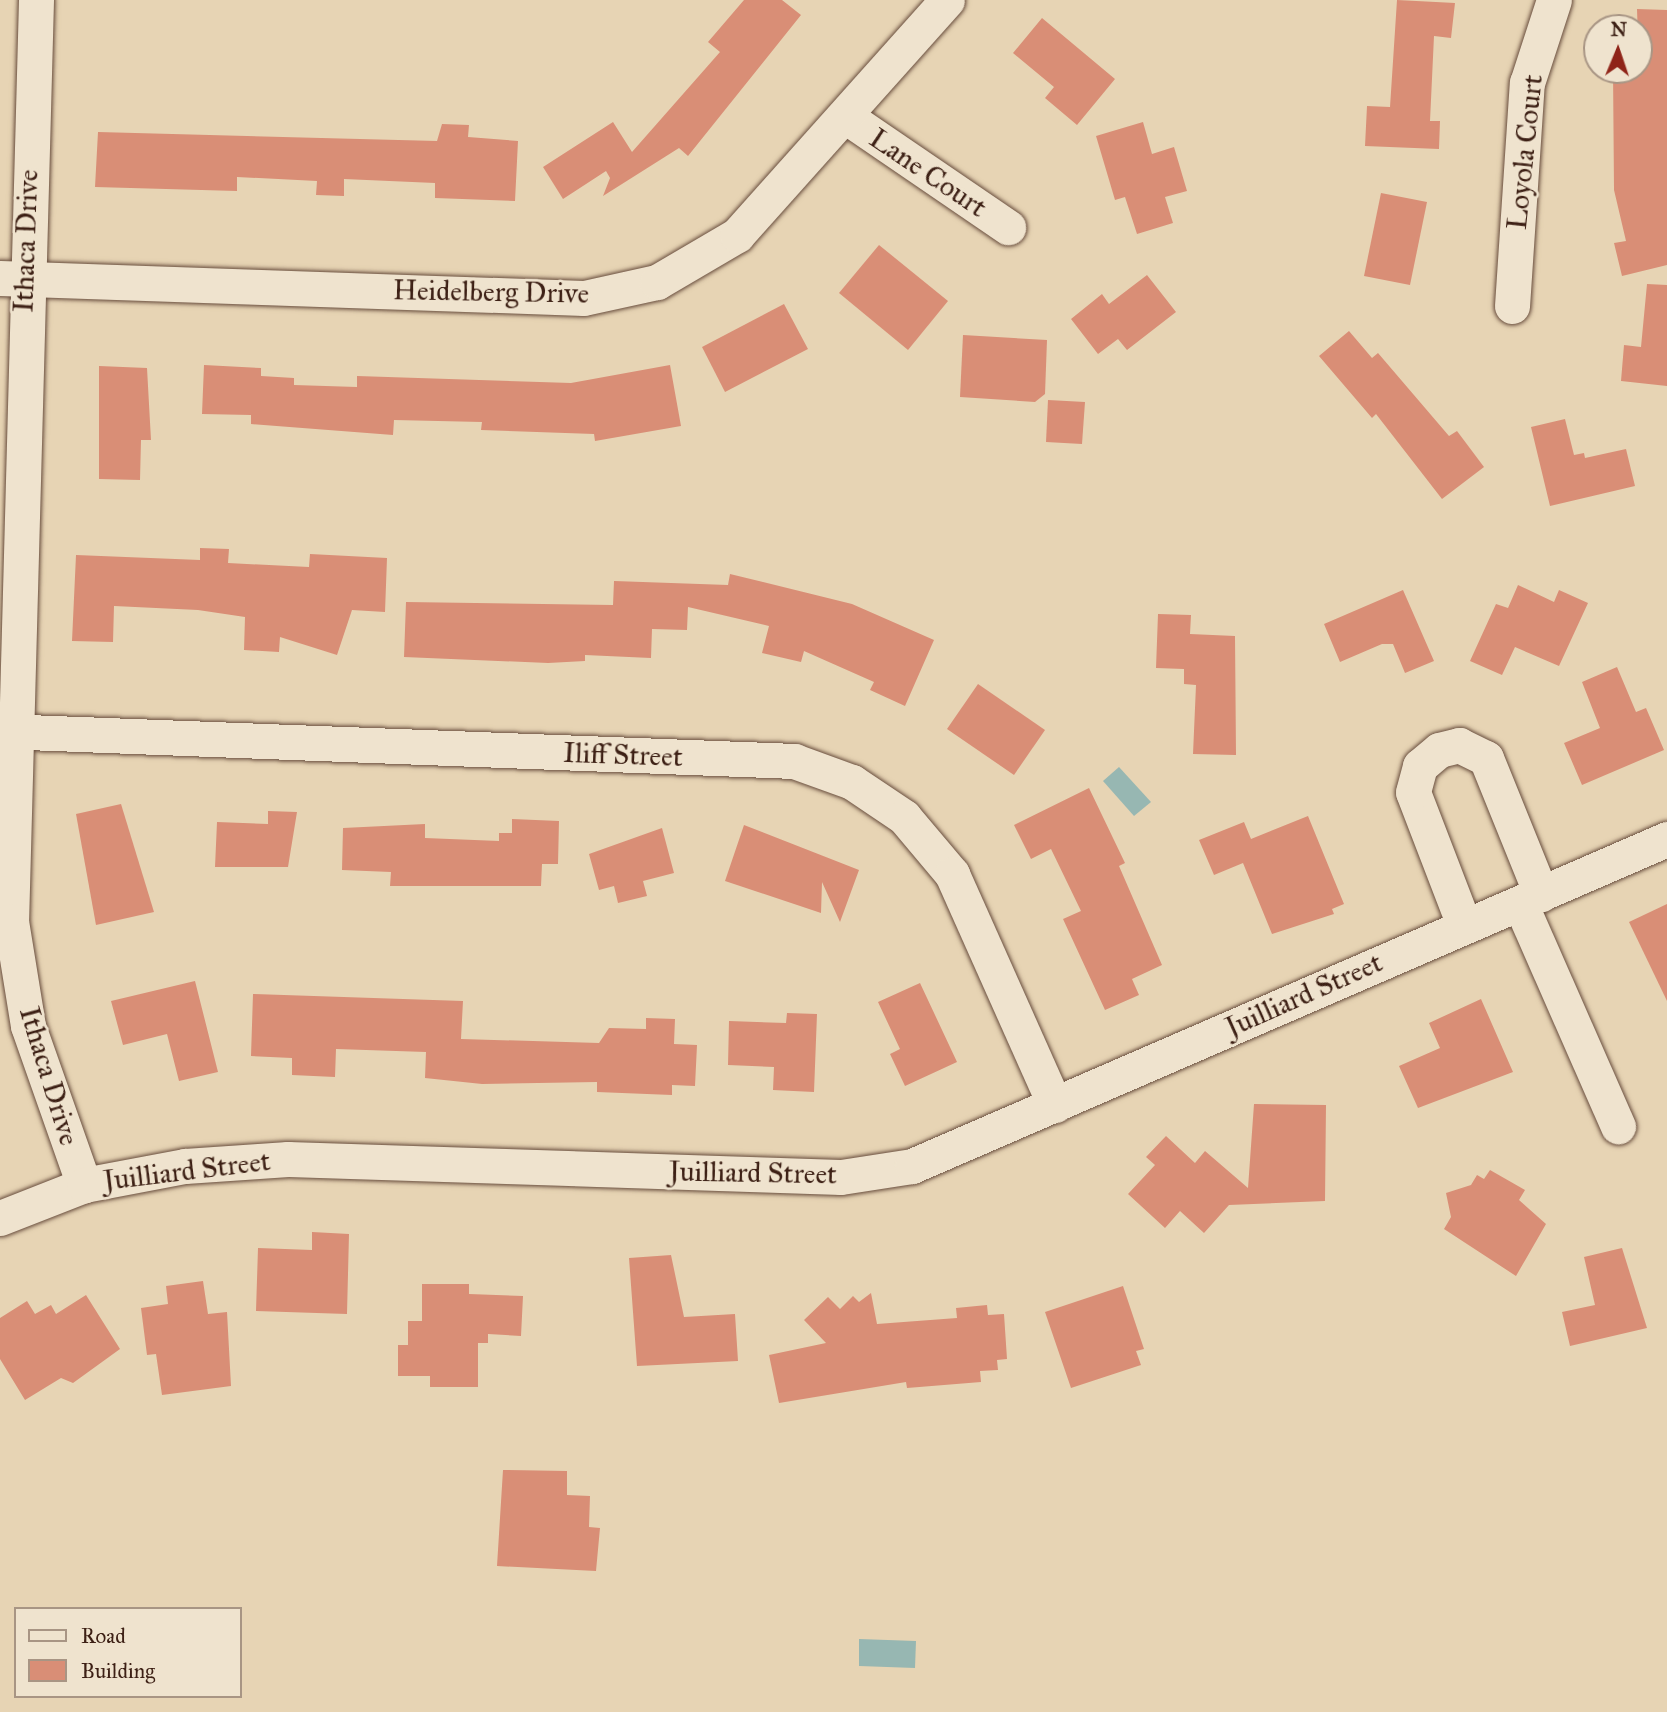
<!DOCTYPE html>
<html>
<head>
<meta charset="utf-8">
<style>
	body { margin:0 }
	#map { position:relative; width:1667px; height:1712px; overflow:hidden; background:#e7d4b4; font-family:"IM FELL Great Primer",serif }
	div>[style] { position:absolute }
	.water>* { inset:0; background:#97b7b2 }
	.building>* { inset:0; background:#d98e76 }
	.roads { filter:drop-shadow(0 0 2px #684d3d) drop-shadow(0 0 2px #684d3d) }
	.minor>* { height:35px; margin:-17.5px; padding:0 17.5px; transform-origin:17.5px; border-radius:17.5px; background:#efe3ce }
	span { translate:-50% -50%; white-space:nowrap; text-align:center; line-height:1.15; -webkit-text-stroke:5px #efe3ce; paint-order:stroke }
	.street-label { font-size:28px; color:#3d2015 }
	.legend { position:absolute; left:14px; top:1607px; width:228px; height:91px; box-sizing:border-box; background:#efe3ce; border:2px solid #a89584; margin:0; padding:9px 12px; list-style:none; font-size:21px; color:#3d2015 }
	.legend li { display:flex; align-items:center; gap:14px; height:35px }
	.legend b { width:35px; border:2px solid #a89584 }
	.north { position:absolute; left:1583px; top:14px; width:70px; height:70px; box-sizing:border-box; background:#efe3ce; border:2px solid #a89584; border-radius:50%; rotate:2deg; font-size:19px; font-weight:700; line-height:28px; text-align:center; color:#3d2015 }
	.north::after { content:''; display:block; margin:auto; width:24px; height:32px; background:#8f2418; clip-path:polygon(50% 0,100% 100%,50% 72%,0 100%) }
</style>
</head>
<body>
<div id="map">
	<div class="water">
		<i style="clip-path:polygon(1119px 767px,1151px 802px,1134px 816px,1103px 781px)"></i>
		<i style="clip-path:polygon(859px 1639px,916px 1641px,915px 1668px,859px 1666px)"></i>
	</div>
	<div class="building">
		<i style="clip-path:polygon(744px 0,782px 0,801px 15px,688px 156px,679px 148px,603px 196px,610px 178px,606px 171px,563px 199px,543px 167px,613px 122px,632px 152px,720px 52px,708px 42px)"></i>
		<i style="clip-path:polygon(1397px 0,1455px 3px,1451px 38px,1434px 36px,1430px 121px,1440px 121px,1439px 149px,1365px 146px,1367px 106px,1390px 107px)"></i>
		<i style="clip-path:polygon(1637px 9px,1667px 10px,1667px 265px,1622px 276px,1614px 243px,1626px 241px,1614px 190px,1613px 70px,1639px 70px)"></i>
		<i style="clip-path:polygon(1042px 18px,1115px 79px,1077px 125px,1045px 98px,1054px 87px,1013px 53px)"></i>
		<i style="clip-path:polygon(1143px 122px,1152px 154px,1174px 147px,1187px 191px,1165px 197px,1173px 223px,1137px 234px,1125px 197px,1115px 200px,1096px 136px)"></i>
		<i style="clip-path:polygon(442px 124px,469px 125px,468px 137px,518px 141px,515px 201px,435px 198px,435px 183px,344px 179px,344px 196px,316px 195px,317px 181px,237px 177px,237px 191px,95px 187px,98px 132px,437px 141px)"></i>
		<i style="clip-path:polygon(1381px 193px,1427px 202px,1410px 285px,1364px 276px)"></i>
		<i style="clip-path:polygon(879px 245px,948px 301px,908px 350px,839px 293px)"></i>
		<i style="clip-path:polygon(1147px 275px,1176px 312px,1127px 350px,1118px 339px,1098px 354px,1071px 319px,1102px 294px,1109px 304px)"></i>
		<i style="clip-path:polygon(1647px 284px,1667px 285px,1667px 386px,1621px 381px,1624px 345px,1641px 347px)"></i>
		<i style="clip-path:polygon(784px 304px,808px 349px,725px 392px,702px 347px)"></i>
		<i style="clip-path:polygon(1349px 331px,1372px 358px,1378px 353px,1449px 436px,1457px 431px,1484px 467px,1442px 499px,1376px 414px,1372px 418px,1319px 356px)"></i>
		<i style="clip-path:polygon(963px 335px,1047px 340px,1045px 394px,1035px 402px,960px 397px)"></i>
		<i style="clip-path:polygon(204px 365px,261px 368px,261px 376px,294px 378px,294px 385px,357px 387px,357px 376px,571px 383px,670px 365px,681px 426px,595px 441px,594px 434px,481px 430px,482px 422px,394px 420px,393px 435px,251px 424px,251px 415px,202px 414px)"></i>
		<i style="clip-path:polygon(99px 366px,147px 368px,151px 440px,141px 440px,140px 480px,99px 479px)"></i>
		<i style="clip-path:polygon(1048px 400px,1085px 402px,1082px 444px,1046px 442px)"></i>
		<i style="clip-path:polygon(1565px 419px,1574px 455px,1584px 453px,1585px 458px,1626px 449px,1635px 486px,1550px 506px,1531px 427px)"></i>
		<i style="clip-path:polygon(200px 548px,229px 549px,228px 563px,309px 567px,310px 554px,387px 558px,385px 612px,352px 610px,337px 655px,280px 637px,279px 652px,244px 650px,245px 617px,198px 610px,114px 606px,113px 642px,72px 641px,76px 555px,200px 560px)"></i>
		<i style="clip-path:polygon(730px 574px,852px 604px,934px 640px,905px 706px,870px 690px,874px 682px,804px 651px,801px 662px,762px 653px,769px 626px,688px 607px,687px 630px,652px 629px,651px 658px,585px 655px,585px 661px,548px 663px,404px 657px,406px 602px,613px 605px,614px 581px,728px 585px)"></i>
		<i style="clip-path:polygon(1518px 585px,1554px 602px,1559px 590px,1588px 603px,1559px 666px,1515px 647px,1502px 675px,1470px 661px,1496px 604px,1508px 608px)"></i>
		<i style="clip-path:polygon(1403px 590px,1434px 661px,1405px 673px,1393px 644px,1382px 644px,1340px 662px,1324px 624px)"></i>
		<i style="clip-path:polygon(1158px 614px,1191px 615px,1190px 634px,1235px 636px,1236px 755px,1193px 754px,1196px 685px,1184px 684px,1184px 669px,1156px 668px)"></i>
		<i style="clip-path:polygon(1617px 667px,1636px 712px,1646px 708px,1664px 750px,1582px 785px,1564px 743px,1600px 728px,1582px 682px)"></i>
		<i style="clip-path:polygon(978px 684px,1045px 730px,1014px 775px,947px 729px)"></i>
		<i style="clip-path:polygon(1089px 788px,1125px 863px,1119px 866px,1162px 965px,1132px 979px,1139px 995px,1105px 1010px,1063px 919px,1081px 911px,1051px 849px,1031px 859px,1014px 825px)"></i>
		<i style="clip-path:polygon(121px 804px,154px 912px,96px 925px,76px 814px)"></i>
		<i style="clip-path:polygon(268px 811px,297px 812px,288px 867px,215px 867px,217px 822px,268px 824px)"></i>
		<i style="clip-path:polygon(1308px 816px,1344px 904px,1332px 909px,1334px 914px,1272px 934px,1243px 863px,1214px 875px,1199px 840px,1244px 822px,1251px 839px)"></i>
		<i style="clip-path:polygon(512px 819px,559px 821px,558px 864px,542px 864px,541px 886px,390px 886px,391px 872px,342px 870px,343px 828px,425px 824px,425px 838px,499px 841px,499px 833px,512px 833px)"></i>
		<i style="clip-path:polygon(744px 825px,859px 870px,840px 922px,822px 882px,821px 913px,725px 881px)"></i>
		<i style="clip-path:polygon(662px 828px,674px 873px,643px 881px,647px 896px,618px 903px,614px 886px,599px 890px,589px 854px)"></i>
		<i style="clip-path:polygon(1667px 904px,1667px 1001px,1629px 922px)"></i>
		<i style="clip-path:polygon(195px 981px,218px 1072px,179px 1081px,167px 1034px,123px 1045px,111px 1001px)"></i>
		<i style="clip-path:polygon(920px 983px,957px 1062px,905px 1086px,890px 1054px,900px 1049px,878px 1002px)"></i>
		<i style="clip-path:polygon(253px 994px,463px 1001px,461px 1039px,599px 1043px,609px 1028px,646px 1029px,646px 1018px,675px 1019px,674px 1044px,697px 1045px,695px 1086px,672px 1085px,672px 1095px,597px 1092px,597px 1082px,482px 1084px,425px 1078px,426px 1052px,336px 1049px,335px 1077px,292px 1075px,292px 1058px,251px 1056px)"></i>
		<i style="clip-path:polygon(1481px 999px,1513px 1072px,1418px 1108px,1399px 1066px,1440px 1048px,1429px 1023px)"></i>
		<i style="clip-path:polygon(787px 1013px,817px 1014px,814px 1092px,773px 1090px,774px 1067px,728px 1065px,729px 1021px,786px 1023px)"></i>
		<i style="clip-path:polygon(1254px 1104px,1326px 1105px,1325px 1201px,1229px 1205px,1204px 1233px,1180px 1211px,1165px 1228px,1128px 1194px,1155px 1165px,1146px 1157px,1166px 1136px,1195px 1163px,1205px 1151px,1248px 1188px)"></i>
		<i style="clip-path:polygon(1490px 1170px,1525px 1190px,1519px 1200px,1546px 1224px,1516px 1276px,1444px 1229px,1451px 1217px,1446px 1193px,1471px 1185px,1477px 1175px,1484px 1179px)"></i>
		<i style="clip-path:polygon(312px 1232px,349px 1234px,347px 1314px,256px 1311px,258px 1248px,312px 1250px)"></i>
		<i style="clip-path:polygon(1622px 1248px,1647px 1328px,1570px 1346px,1562px 1312px,1595px 1305px,1584px 1257px)"></i>
		<i style="clip-path:polygon(671px 1255px,684px 1317px,735px 1314px,738px 1361px,637px 1366px,629px 1258px)"></i>
		<i style="clip-path:polygon(203px 1281px,208px 1314px,227px 1312px,231px 1386px,162px 1395px,156px 1354px,147px 1355px,141px 1308px,168px 1304px,166px 1286px)"></i>
		<i style="clip-path:polygon(422px 1284px,469px 1284px,469px 1294px,523px 1296px,521px 1336px,488px 1334px,488px 1343px,478px 1343px,478px 1387px,430px 1387px,430px 1376px,398px 1376px,398px 1345px,408px 1345px,408px 1321px,422px 1321px)"></i>
		<i style="clip-path:polygon(1123px 1286px,1144px 1349px,1136px 1351px,1141px 1365px,1071px 1388px,1045px 1312px)"></i>
		<i style="clip-path:polygon(871px 1293px,877px 1324px,957px 1318px,956px 1308px,987px 1305px,988px 1315px,1004px 1314px,1007px 1359px,997px 1360px,998px 1370px,980px 1371px,981px 1382px,907px 1388px,906px 1382px,779px 1403px,769px 1355px,826px 1343px,804px 1320px,828px 1297px,840px 1309px,853px 1296px,859px 1302px)"></i>
		<i style="clip-path:polygon(86px 1295px,120px 1349px,73px 1383px,61px 1378px,25px 1400px,0 1359px,0 1318px,27px 1301px,35px 1314px,51px 1305px,56px 1314px)"></i>
		<i style="clip-path:polygon(503px 1470px,567px 1471px,567px 1495px,590px 1496px,589px 1527px,600px 1528px,596px 1571px,497px 1566px)"></i>
	</div>
	<div class="roads">
		<div class="minor">
			<i style="left:36px;top:0;width:921px;rotate:91.55deg"></i>
			<i style="left:11px;top:921px;width:106px;rotate:80.8deg"></i>
			<i style="left:28px;top:1026px;width:169px;rotate:70.6deg"></i>
			<i style="left:848px;top:118px;width:194px;rotate:34.3deg"></i>
			<i style="left:0;top:278px;width:584px;rotate:1.96deg"></i>
			<i style="left:584px;top:298px;width:75px;rotate:-12.4deg"></i>
			<i style="left:657px;top:282px;width:93px;rotate:-30.4deg"></i>
			<i style="left:737px;top:235px;width:315px;rotate:-48.2deg"></i>
			<i style="left:1512px;top:306px;width:224px;rotate:-86.2deg"></i>
			<i style="left:1527px;top:83px;width:87px;rotate:-72deg"></i>
			<i style="left:0;top:731px;width:795px;rotate:2.16deg"></i>
			<i style="left:794px;top:761px;width:62px;rotate:19.9deg"></i>
			<i style="left:852px;top:782px;width:63px;rotate:33.9deg"></i>
			<i style="left:904px;top:817px;width:75px;rotate:49.9deg"></i>
			<i style="left:952px;top:874px;width:253px;rotate:66deg"></i>
			<i style="left:1520px;top:903px;width:244px;rotate:66.3deg"></i>
			<i style="left:1464px;top:925px;width:142px;rotate:-111deg"></i>
			<i style="left:1413px;top:792px;width:27px;rotate:-75deg"></i>
			<i style="left:1420px;top:766px;width:25px;rotate:-40deg"></i>
			<i style="left:1439px;top:750px;width:21px;rotate:-14deg"></i>
			<i style="left:1459px;top:745px;width:30px;rotate:26deg"></i>
			<i style="left:1486px;top:758px;width:147px;rotate:68deg"></i>
			<i style="left:0;top:1218px;width:90px;rotate:-21.4deg"></i>
			<i style="left:84px;top:1185px;width:103px;rotate:-10.7deg"></i>
			<i style="left:185px;top:1166px;width:103px;rotate:-3.9deg"></i>
			<i style="left:288px;top:1159px;width:553px;rotate:1.86deg"></i>
			<i style="left:841px;top:1177px;width:72px;rotate:-8.8deg"></i>
			<i style="left:912px;top:1166px;width:823px;rotate:-23.42deg"></i>
		</div>
	</div>
	<div class="street-label">
		<span style="left:1525px;top:152px;rotate:-84deg">Loyola Court</span>
		<span style="left:928px;top:173px;rotate:34deg">Lane Court</span>
		<span style="left:26px;top:241px;rotate:-88deg">Ithaca Drive</span>
		<span style="left:491px;top:292px;rotate:1deg">Heidelberg Drive</span>
		<span style="left:623px;top:755px;rotate:2deg">Iliff Street</span>
		<span style="left:1304px;top:995px;rotate:-24deg">Juilliard Street</span>
		<span style="left:49px;top:1076px;rotate:73deg">Ithaca Drive</span>
		<span style="left:187px;top:1171px;rotate:-7deg">Juilliard Street</span>
		<span style="left:753px;top:1173px;rotate:1deg">Juilliard Street</span>
	</div>
	<ul class="legend">
	<li><b style="height:9px;background:#efe3ce"></b>Road</li>
	<li><b style="height:19px;background:#d98e76"></b>Building</li>
	</ul>
	<div class="north">N</div>
</div>
</body>
</html>
